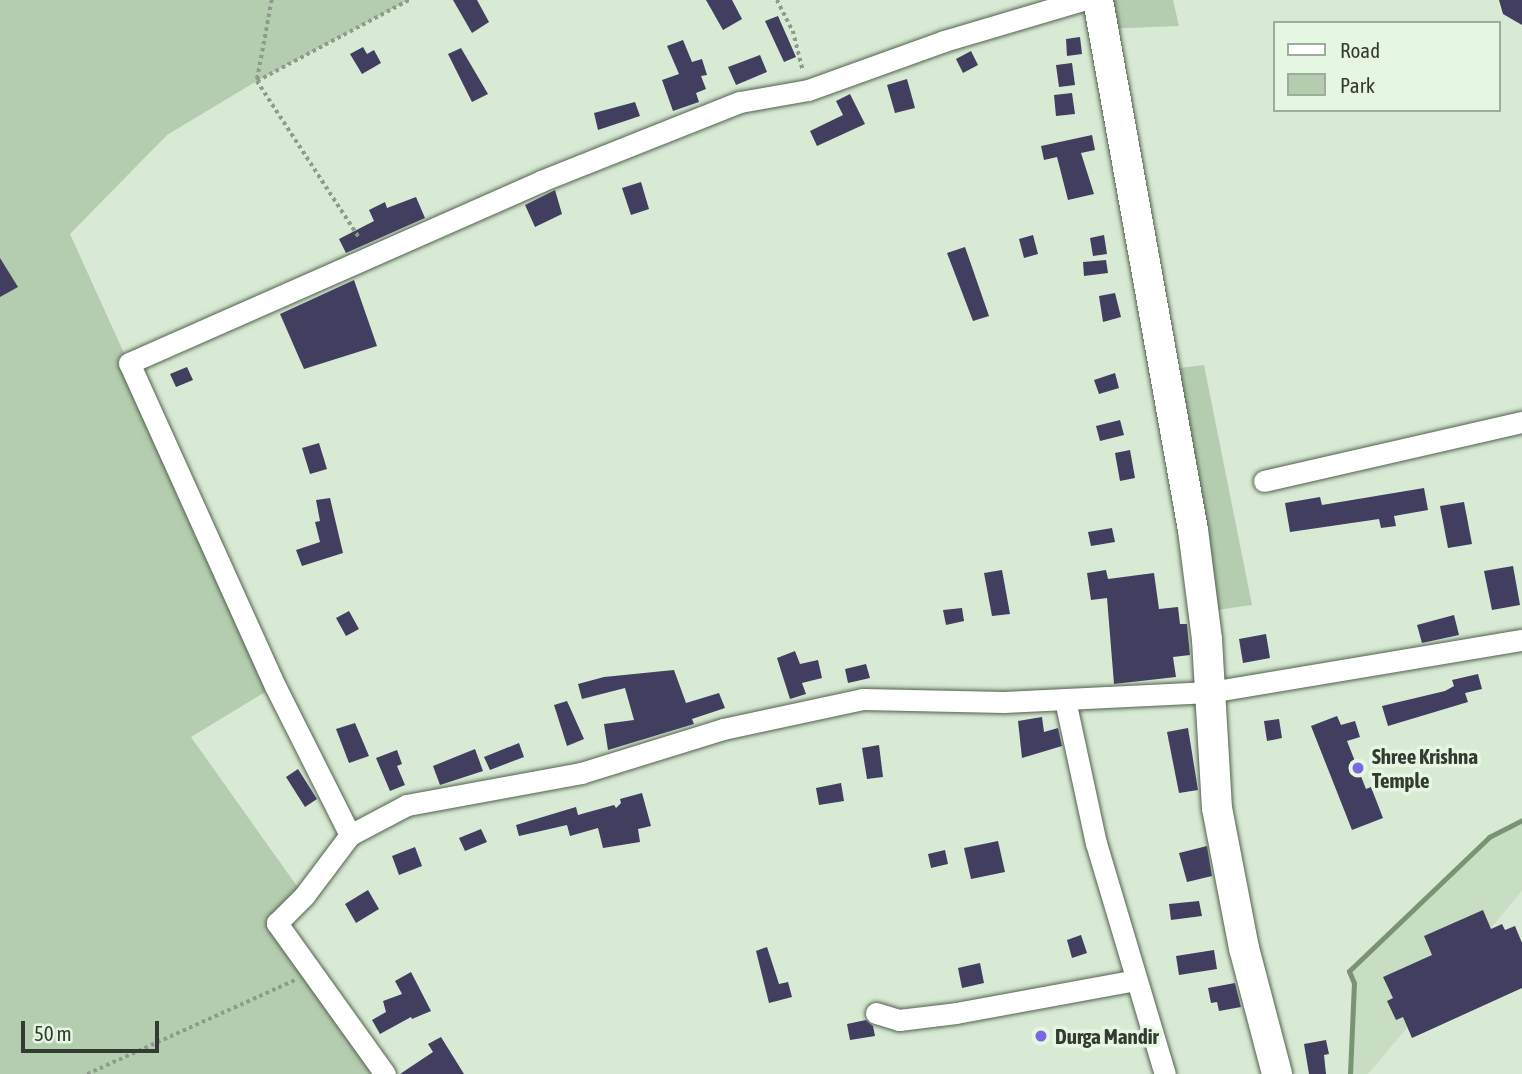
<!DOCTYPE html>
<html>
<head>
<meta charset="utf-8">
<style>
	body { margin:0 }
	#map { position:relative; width:1522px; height:1074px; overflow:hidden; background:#d8ead4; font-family:"Asap Condensed",sans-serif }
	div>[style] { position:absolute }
	.built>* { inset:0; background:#c8dec3 }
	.green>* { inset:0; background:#b5cdaf }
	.stream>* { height:5px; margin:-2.5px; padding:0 2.5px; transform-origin:2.5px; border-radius:2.5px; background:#799473 }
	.building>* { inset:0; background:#413e60 }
	.path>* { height:3.5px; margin-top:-1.75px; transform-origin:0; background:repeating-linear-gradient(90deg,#8e9b8b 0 3.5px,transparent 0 7px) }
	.roads { filter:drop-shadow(0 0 2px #52614e) drop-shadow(0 0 2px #52614e) }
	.minor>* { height:21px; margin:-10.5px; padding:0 10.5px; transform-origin:10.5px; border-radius:10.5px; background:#fff }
	.secondary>* { height:30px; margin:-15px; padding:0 15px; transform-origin:15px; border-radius:15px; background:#fff }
	.dots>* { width:19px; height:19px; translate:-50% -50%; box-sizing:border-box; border:4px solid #e5f7e1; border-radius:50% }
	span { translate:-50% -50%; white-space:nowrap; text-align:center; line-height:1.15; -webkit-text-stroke:7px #e5f7e1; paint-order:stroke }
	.poi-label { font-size:21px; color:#343b33; font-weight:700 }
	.left { translate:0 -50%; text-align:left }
	.legend { position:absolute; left:1273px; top:21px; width:228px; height:91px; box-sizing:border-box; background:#e5f7e1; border:2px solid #9eac9b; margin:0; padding:9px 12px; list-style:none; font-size:21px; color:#343b33 }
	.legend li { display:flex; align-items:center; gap:14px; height:35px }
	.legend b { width:35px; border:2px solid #9eac9b }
	.scale { position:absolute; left:21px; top:1021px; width:138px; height:32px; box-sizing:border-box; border:4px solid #343b33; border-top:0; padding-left:9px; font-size:21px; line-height:24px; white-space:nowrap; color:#343b33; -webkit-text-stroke:5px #e5f7e1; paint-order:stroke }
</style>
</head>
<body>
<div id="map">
	<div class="built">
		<i style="clip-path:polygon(1522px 820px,1522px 891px,1368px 1074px,1350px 1074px,1354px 983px,1349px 971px,1489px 837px)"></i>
	</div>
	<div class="green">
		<i style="clip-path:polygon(0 0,409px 0,257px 81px,167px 135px,70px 234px,275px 686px,191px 737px,304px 896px,278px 923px,385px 1074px,0 1074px)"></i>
		<i style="clip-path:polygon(1098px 0,1173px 0,1179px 26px,1103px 29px)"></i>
		<i style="clip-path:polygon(1204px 365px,1252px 605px,1203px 612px,1163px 370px)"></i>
	</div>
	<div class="stream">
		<i style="left:1350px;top:1074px;width:91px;rotate:-87.5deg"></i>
		<i style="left:1354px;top:983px;width:13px;rotate:-113deg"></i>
		<i style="left:1349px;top:971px;width:194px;rotate:-43.7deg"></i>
		<i style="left:1489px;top:837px;width:37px;rotate:-27deg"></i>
	</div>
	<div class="building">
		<i style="clip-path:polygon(453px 0,477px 0,489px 22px,472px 33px)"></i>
		<i style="clip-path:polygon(706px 0,732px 0,742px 19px,723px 30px)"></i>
		<i style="clip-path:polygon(1499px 0,1522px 0,1522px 25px,1503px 14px)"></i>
		<i style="clip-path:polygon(778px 16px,796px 57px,784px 62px,765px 21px)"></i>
		<i style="clip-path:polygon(1080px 37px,1082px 54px,1067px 56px,1066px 39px)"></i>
		<i style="clip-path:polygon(683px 40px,692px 62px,702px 59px,707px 75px,701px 76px,706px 89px,696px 93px,699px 102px,673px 111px,662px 80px,679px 74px,667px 46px)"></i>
		<i style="clip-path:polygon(363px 47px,367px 54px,374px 50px,381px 63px,362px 74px,350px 54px)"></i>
		<i style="clip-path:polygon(461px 48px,488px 94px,472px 102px,448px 54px)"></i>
		<i style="clip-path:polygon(971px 51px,978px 65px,963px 73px,956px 59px)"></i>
		<i style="clip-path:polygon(760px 55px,767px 72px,736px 85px,728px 67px)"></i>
		<i style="clip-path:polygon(1072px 63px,1075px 85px,1059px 87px,1056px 65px)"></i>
		<i style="clip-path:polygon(907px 79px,915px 108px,895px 113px,887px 85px)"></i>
		<i style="clip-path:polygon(1072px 93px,1075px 114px,1056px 116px,1054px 95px)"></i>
		<i style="clip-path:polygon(850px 94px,865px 124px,817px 146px,810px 131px,843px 115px,836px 101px)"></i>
		<i style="clip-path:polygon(635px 102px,640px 116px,598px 130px,594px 113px)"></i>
		<i style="clip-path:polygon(1092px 135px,1095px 150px,1081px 153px,1094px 194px,1068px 200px,1057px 157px,1044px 160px,1041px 146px)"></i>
		<i style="clip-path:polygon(641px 182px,649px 209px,631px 215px,622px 188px)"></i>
		<i style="clip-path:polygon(555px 190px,562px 214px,535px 227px,525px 205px)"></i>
		<i style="clip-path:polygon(416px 197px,425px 218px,346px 253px,339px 239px,374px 221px,369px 210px,385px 202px,387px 208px)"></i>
		<i style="clip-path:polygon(1033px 235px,1038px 254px,1024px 258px,1019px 239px)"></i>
		<i style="clip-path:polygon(1104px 235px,1107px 254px,1093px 256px,1090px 238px)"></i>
		<i style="clip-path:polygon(965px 247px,989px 316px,973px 321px,947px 253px)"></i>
		<i style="clip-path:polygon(0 258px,18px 287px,0 297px)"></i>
		<i style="clip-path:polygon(1106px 260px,1108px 273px,1084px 276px,1083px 262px)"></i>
		<i style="clip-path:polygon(354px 280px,377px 346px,304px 369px,280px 314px)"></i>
		<i style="clip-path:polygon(1115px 293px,1121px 317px,1103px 322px,1099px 296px)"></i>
		<i style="clip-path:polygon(187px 367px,193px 380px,176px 387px,170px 374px)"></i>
		<i style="clip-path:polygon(1115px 373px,1119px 388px,1099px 394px,1094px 380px)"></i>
		<i style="clip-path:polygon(1120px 420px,1124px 435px,1100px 441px,1096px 426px)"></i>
		<i style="clip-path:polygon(319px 443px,327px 469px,310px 474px,302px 448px)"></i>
		<i style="clip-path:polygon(1130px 450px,1135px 478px,1120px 481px,1115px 453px)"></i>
		<i style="clip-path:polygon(1424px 488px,1428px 510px,1394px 516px,1396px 526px,1381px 528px,1379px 519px,1290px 532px,1285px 503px,1320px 497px,1322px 505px)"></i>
		<i style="clip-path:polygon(330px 498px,343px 553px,302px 566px,296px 550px,320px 542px,315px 522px,320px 521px,316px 500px)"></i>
		<i style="clip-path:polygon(1464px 502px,1472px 544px,1448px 548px,1440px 506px)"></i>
		<i style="clip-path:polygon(1112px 528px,1115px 542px,1091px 546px,1088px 532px)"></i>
		<i style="clip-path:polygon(1513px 566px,1520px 605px,1492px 610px,1484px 571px)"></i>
		<i style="clip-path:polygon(1002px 570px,1010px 614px,992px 616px,984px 573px)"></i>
		<i style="clip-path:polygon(1106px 570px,1108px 579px,1154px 573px,1159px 609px,1178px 607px,1180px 624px,1187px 624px,1190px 655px,1173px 657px,1176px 677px,1114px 684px,1107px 598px,1091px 600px,1087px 573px)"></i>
		<i style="clip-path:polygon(962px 608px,964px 621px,946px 625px,943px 610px)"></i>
		<i style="clip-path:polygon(349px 611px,359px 629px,346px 636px,336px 618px)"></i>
		<i style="clip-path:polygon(1454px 615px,1459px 635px,1422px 643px,1417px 625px)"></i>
		<i style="clip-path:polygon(1266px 634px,1270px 658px,1243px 663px,1239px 639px)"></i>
		<i style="clip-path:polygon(795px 651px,800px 664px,818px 660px,822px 678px,802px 683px,806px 694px,790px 699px,777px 658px)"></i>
		<i style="clip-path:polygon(866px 664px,870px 678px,848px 683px,845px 669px)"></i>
		<i style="clip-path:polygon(674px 670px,686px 703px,719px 693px,725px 708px,692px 719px,694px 724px,608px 750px,604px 724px,634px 720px,625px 688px,582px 699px,578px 684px,604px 677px)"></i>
		<i style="clip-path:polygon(1478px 674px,1482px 689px,1465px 693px,1468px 702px,1388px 726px,1382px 706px,1445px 691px,1454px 686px,1452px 680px)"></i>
		<i style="clip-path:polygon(567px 701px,584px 739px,567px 746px,554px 705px)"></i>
		<i style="clip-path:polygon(1337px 716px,1341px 725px,1355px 721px,1360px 737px,1347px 741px,1366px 789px,1371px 787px,1383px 818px,1352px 830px,1311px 726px)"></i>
		<i style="clip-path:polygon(1042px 717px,1044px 732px,1058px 728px,1062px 746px,1022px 758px,1018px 721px)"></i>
		<i style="clip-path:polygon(1279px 719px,1282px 738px,1267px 741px,1264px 721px)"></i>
		<i style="clip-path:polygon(355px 723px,369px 756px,349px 763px,336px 729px)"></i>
		<i style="clip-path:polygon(1188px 728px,1198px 790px,1179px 793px,1167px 732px)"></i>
		<i style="clip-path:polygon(519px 743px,524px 757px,490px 770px,484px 757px)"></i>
		<i style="clip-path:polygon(879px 745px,883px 777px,867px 779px,862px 748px)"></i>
		<i style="clip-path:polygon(475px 749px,483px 771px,440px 785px,433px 766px)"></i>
		<i style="clip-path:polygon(397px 750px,402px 764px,397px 766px,405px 785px,390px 791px,376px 758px)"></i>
		<i style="clip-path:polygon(298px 769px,317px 799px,305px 807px,286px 777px)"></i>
		<i style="clip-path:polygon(841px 783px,844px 801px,819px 805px,816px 788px)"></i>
		<i style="clip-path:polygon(642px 793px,651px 826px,638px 829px,640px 842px,603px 848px,598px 828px,570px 836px,567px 825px,519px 836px,516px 825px,576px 807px,578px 815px,614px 805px,616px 808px,621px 803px,620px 799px)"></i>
		<i style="clip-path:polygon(481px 829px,487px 842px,465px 851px,459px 838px)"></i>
		<i style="clip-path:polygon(998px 841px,1005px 872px,971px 879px,964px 848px)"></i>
		<i style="clip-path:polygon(1207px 846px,1212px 876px,1187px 882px,1179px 853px)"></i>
		<i style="clip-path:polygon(415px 847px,422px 866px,399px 875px,392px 856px)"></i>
		<i style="clip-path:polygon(945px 850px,948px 864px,931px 868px,928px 854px)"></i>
		<i style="clip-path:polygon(368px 890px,379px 909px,356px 923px,345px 904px)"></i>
		<i style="clip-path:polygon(1199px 901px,1202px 916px,1171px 920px,1169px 904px)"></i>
		<i style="clip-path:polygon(1483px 910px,1491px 929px,1502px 924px,1505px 930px,1515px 926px,1522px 943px,1522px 988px,1412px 1038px,1403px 1017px,1396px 1020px,1387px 1001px,1393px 998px,1383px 977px,1432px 955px,1424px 936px)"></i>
		<i style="clip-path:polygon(1081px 935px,1087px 953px,1072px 958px,1067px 940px)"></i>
		<i style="clip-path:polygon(767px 947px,779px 984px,788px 982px,792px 997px,769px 1003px,756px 951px)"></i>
		<i style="clip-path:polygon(1214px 950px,1217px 969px,1179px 975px,1176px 956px)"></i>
		<i style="clip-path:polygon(980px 963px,984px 983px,962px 988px,958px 968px)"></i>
		<i style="clip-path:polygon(411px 972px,431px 1011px,412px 1019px,411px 1017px,380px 1034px,372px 1020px,386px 1012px,383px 1001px,402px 994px,395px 981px)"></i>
		<i style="clip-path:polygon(1235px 983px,1241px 1007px,1219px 1011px,1217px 1002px,1211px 1003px,1208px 988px)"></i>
		<i style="clip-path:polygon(866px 1020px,873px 1026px,875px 1036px,850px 1040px,847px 1024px)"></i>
		<i style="clip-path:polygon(441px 1037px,464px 1074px,400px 1074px,433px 1052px,428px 1044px)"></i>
		<i style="clip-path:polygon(1326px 1040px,1329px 1054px,1324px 1055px,1326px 1074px,1309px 1074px,1304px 1044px)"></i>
	</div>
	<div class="path">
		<i style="left:272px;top:0;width:82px;rotate:100.5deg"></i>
		<i style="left:257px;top:81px;width:189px;rotate:56.9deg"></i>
		<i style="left:777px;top:0;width:35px;rotate:63deg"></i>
		<i style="left:793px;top:31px;width:41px;rotate:76deg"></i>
		<i style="left:257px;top:81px;width:172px;rotate:-28.1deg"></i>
		<i style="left:87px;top:1074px;width:228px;rotate:-24.3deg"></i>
	</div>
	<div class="roads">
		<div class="minor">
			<i style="left:1264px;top:481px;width:265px;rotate:-12.9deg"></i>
			<i style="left:1065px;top:700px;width:146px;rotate:77.8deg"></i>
			<i style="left:1096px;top:843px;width:241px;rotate:73.4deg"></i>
			<i style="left:350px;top:835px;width:167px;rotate:-116.7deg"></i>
			<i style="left:275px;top:686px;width:354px;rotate:-114.3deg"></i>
			<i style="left:129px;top:363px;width:450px;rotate:-23.8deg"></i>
			<i style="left:541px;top:181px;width:214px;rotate:-21.7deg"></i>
			<i style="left:740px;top:102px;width:69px;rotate:-10deg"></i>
			<i style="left:808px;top:90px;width:145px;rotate:-19.8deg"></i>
			<i style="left:944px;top:41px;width:144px;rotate:-16.5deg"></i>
			<i style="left:876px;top:1013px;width:24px;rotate:17deg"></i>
			<i style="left:899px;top:1020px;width:57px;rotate:-7deg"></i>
			<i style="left:956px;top:1013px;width:183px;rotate:-10.4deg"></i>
			<i style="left:385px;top:1074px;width:186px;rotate:-125.6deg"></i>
			<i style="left:277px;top:923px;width:38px;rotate:-45deg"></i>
			<i style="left:304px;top:896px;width:76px;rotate:-53deg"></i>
			<i style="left:350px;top:835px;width:64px;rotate:-27.8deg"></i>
			<i style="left:407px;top:805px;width:177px;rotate:-10.4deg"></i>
			<i style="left:581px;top:773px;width:149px;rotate:-17.2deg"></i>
			<i style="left:723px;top:729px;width:143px;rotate:-12.1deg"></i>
			<i style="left:863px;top:699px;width:141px;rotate:1.2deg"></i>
			<i style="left:1004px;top:702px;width:206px;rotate:-2.8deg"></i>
			<i style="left:1210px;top:692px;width:316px;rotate:-9.5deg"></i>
		</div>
		<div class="secondary">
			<i style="left:1098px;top:0;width:538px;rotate:79.84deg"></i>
			<i style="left:1193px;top:530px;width:111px;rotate:82.7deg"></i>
			<i style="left:1207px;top:640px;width:168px;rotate:86.6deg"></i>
			<i style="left:1217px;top:808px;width:143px;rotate:79.1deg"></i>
			<i style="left:1244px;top:948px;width:130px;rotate:75.3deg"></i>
		</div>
	</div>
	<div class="dots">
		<i style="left:1358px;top:768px;background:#7a67e2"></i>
		<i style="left:1041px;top:1036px;background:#7a67e2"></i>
	</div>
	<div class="poi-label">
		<span class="left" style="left:1372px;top:768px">Shree Krishna<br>Temple</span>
		<span class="left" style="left:1055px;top:1036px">Durga Mandir</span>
	</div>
	<ul class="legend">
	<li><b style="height:9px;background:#fff"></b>Road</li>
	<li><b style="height:19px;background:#b5cdaf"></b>Park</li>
	</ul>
	<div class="scale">50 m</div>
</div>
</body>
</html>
